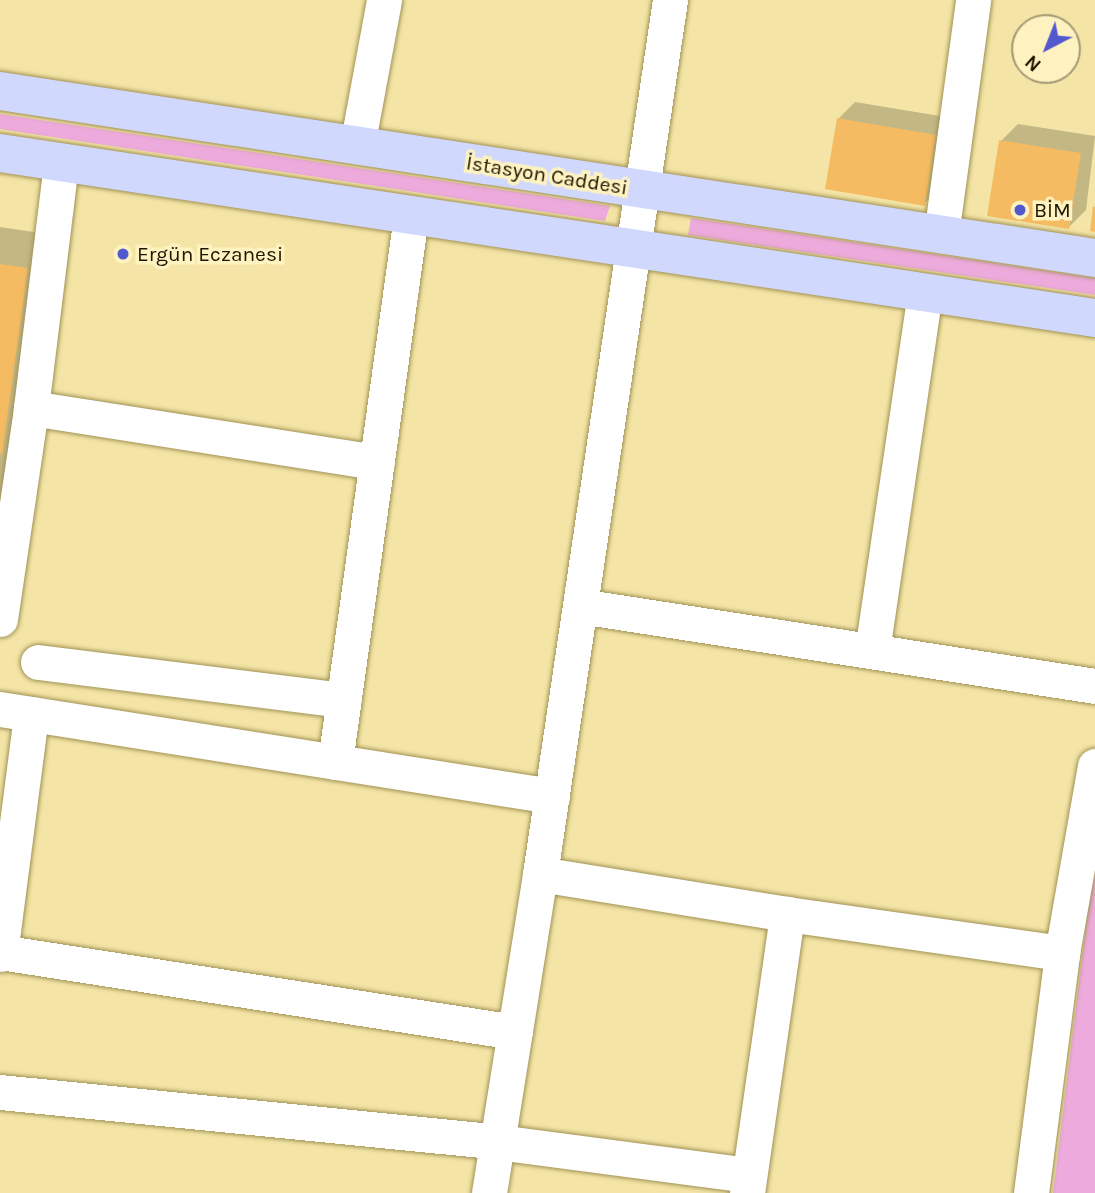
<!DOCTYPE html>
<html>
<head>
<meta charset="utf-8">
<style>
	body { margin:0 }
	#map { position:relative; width:1095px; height:1193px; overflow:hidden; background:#f4e5a6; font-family:Karla,sans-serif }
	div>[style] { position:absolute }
	.green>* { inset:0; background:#edaadc }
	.shadow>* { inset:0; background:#0003 }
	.building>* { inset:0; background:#f5bb62 }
	.roads { filter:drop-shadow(0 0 2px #a19256) drop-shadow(0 0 2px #a19256) }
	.minor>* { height:35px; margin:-17.5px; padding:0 17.5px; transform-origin:17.5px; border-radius:17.5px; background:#fff }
	.major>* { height:38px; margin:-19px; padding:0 19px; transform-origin:19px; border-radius:19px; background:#d1d8fd }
	.dots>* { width:19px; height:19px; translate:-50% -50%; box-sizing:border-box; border:4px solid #fef2c0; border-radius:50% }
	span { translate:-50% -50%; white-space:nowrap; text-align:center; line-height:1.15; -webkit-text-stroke:7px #fef2c0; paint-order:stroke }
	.street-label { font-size:21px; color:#1d1701 }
	.poi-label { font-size:21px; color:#1d1701 }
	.left { translate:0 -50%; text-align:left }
	.north { position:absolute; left:1011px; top:14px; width:70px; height:70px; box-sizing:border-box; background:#fef2c0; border:2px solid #a49a74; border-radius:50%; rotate:222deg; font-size:19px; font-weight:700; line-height:28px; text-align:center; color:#1d1701 }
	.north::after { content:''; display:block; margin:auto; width:24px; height:32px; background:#5258ce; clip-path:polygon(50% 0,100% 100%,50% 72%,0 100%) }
</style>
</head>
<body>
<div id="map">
	<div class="green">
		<i style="clip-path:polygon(0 114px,610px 206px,605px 221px,0 129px)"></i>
		<i style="clip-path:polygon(691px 218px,1095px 278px,1095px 295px,688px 235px)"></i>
		<i style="clip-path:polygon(1095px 852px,1095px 1193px,1053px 1193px)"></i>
	</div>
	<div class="shadow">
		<i style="clip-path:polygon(855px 102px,952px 118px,941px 187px,924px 204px,838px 119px)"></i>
		<i style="clip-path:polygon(1018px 124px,1095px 136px,1086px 210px,1069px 227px,1001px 141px)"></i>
		<i style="clip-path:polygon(0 227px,60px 236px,0 505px)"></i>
	</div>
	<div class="building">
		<i style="clip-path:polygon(837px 118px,936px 135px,925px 206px,825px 189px)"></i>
		<i style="clip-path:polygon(999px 140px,1081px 153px,1069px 229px,987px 216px)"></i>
		<i style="clip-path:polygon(1093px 206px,1095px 207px,1095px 232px,1090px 231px)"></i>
		<i style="clip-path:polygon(0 264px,28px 268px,2px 454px,0 454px)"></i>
	</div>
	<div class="roads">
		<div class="minor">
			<i style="left:357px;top:146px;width:148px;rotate:-79.5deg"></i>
			<i style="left:941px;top:235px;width:237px;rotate:-82.2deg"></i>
			<i style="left:31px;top:408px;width:350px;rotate:8.9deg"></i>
			<i style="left:580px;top:606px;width:521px;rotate:8.83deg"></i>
			<i style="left:0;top:619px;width:213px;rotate:-81.6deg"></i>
			<i style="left:31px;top:408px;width:248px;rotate:-83deg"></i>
			<i style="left:872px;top:651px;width:362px;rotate:-81.6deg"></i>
			<i style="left:38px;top:662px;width:308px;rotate:7.1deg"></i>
			<i style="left:0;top:709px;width:559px;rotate:8.96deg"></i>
			<i style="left:335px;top:762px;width:551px;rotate:-82.08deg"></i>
			<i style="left:540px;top:874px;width:250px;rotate:9.2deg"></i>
			<i style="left:787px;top:914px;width:278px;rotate:8.1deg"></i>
			<i style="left:0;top:952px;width:521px;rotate:8.83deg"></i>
			<i style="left:0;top:954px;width:242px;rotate:-82.6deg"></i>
			<i style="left:0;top:1092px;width:500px;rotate:5.7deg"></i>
			<i style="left:497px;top:1142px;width:254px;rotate:7.5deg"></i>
			<i style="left:489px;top:1193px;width:323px;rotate:-80.9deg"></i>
			<i style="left:540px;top:874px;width:884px;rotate:-81.54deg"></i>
			<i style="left:747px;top:1193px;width:282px;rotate:-81.8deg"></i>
			<i style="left:1031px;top:1193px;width:242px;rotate:-82.6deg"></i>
			<i style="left:1062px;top:953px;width:190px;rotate:-80deg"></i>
		</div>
		<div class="major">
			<i style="left:0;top:91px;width:1108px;rotate:8.67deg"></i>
			<i style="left:0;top:153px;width:1107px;rotate:8.57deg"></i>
		</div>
	</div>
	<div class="dots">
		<i style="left:1020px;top:210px;background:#5258ce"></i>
		<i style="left:123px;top:254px;background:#5258ce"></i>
	</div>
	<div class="street-label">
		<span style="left:547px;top:175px;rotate:9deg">İstasyon Caddesi</span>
	</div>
	<div class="poi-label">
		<span class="left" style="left:1034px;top:210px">BİM</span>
		<span class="left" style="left:137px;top:254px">Ergün Eczanesi</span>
	</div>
	<div class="north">N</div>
</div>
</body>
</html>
